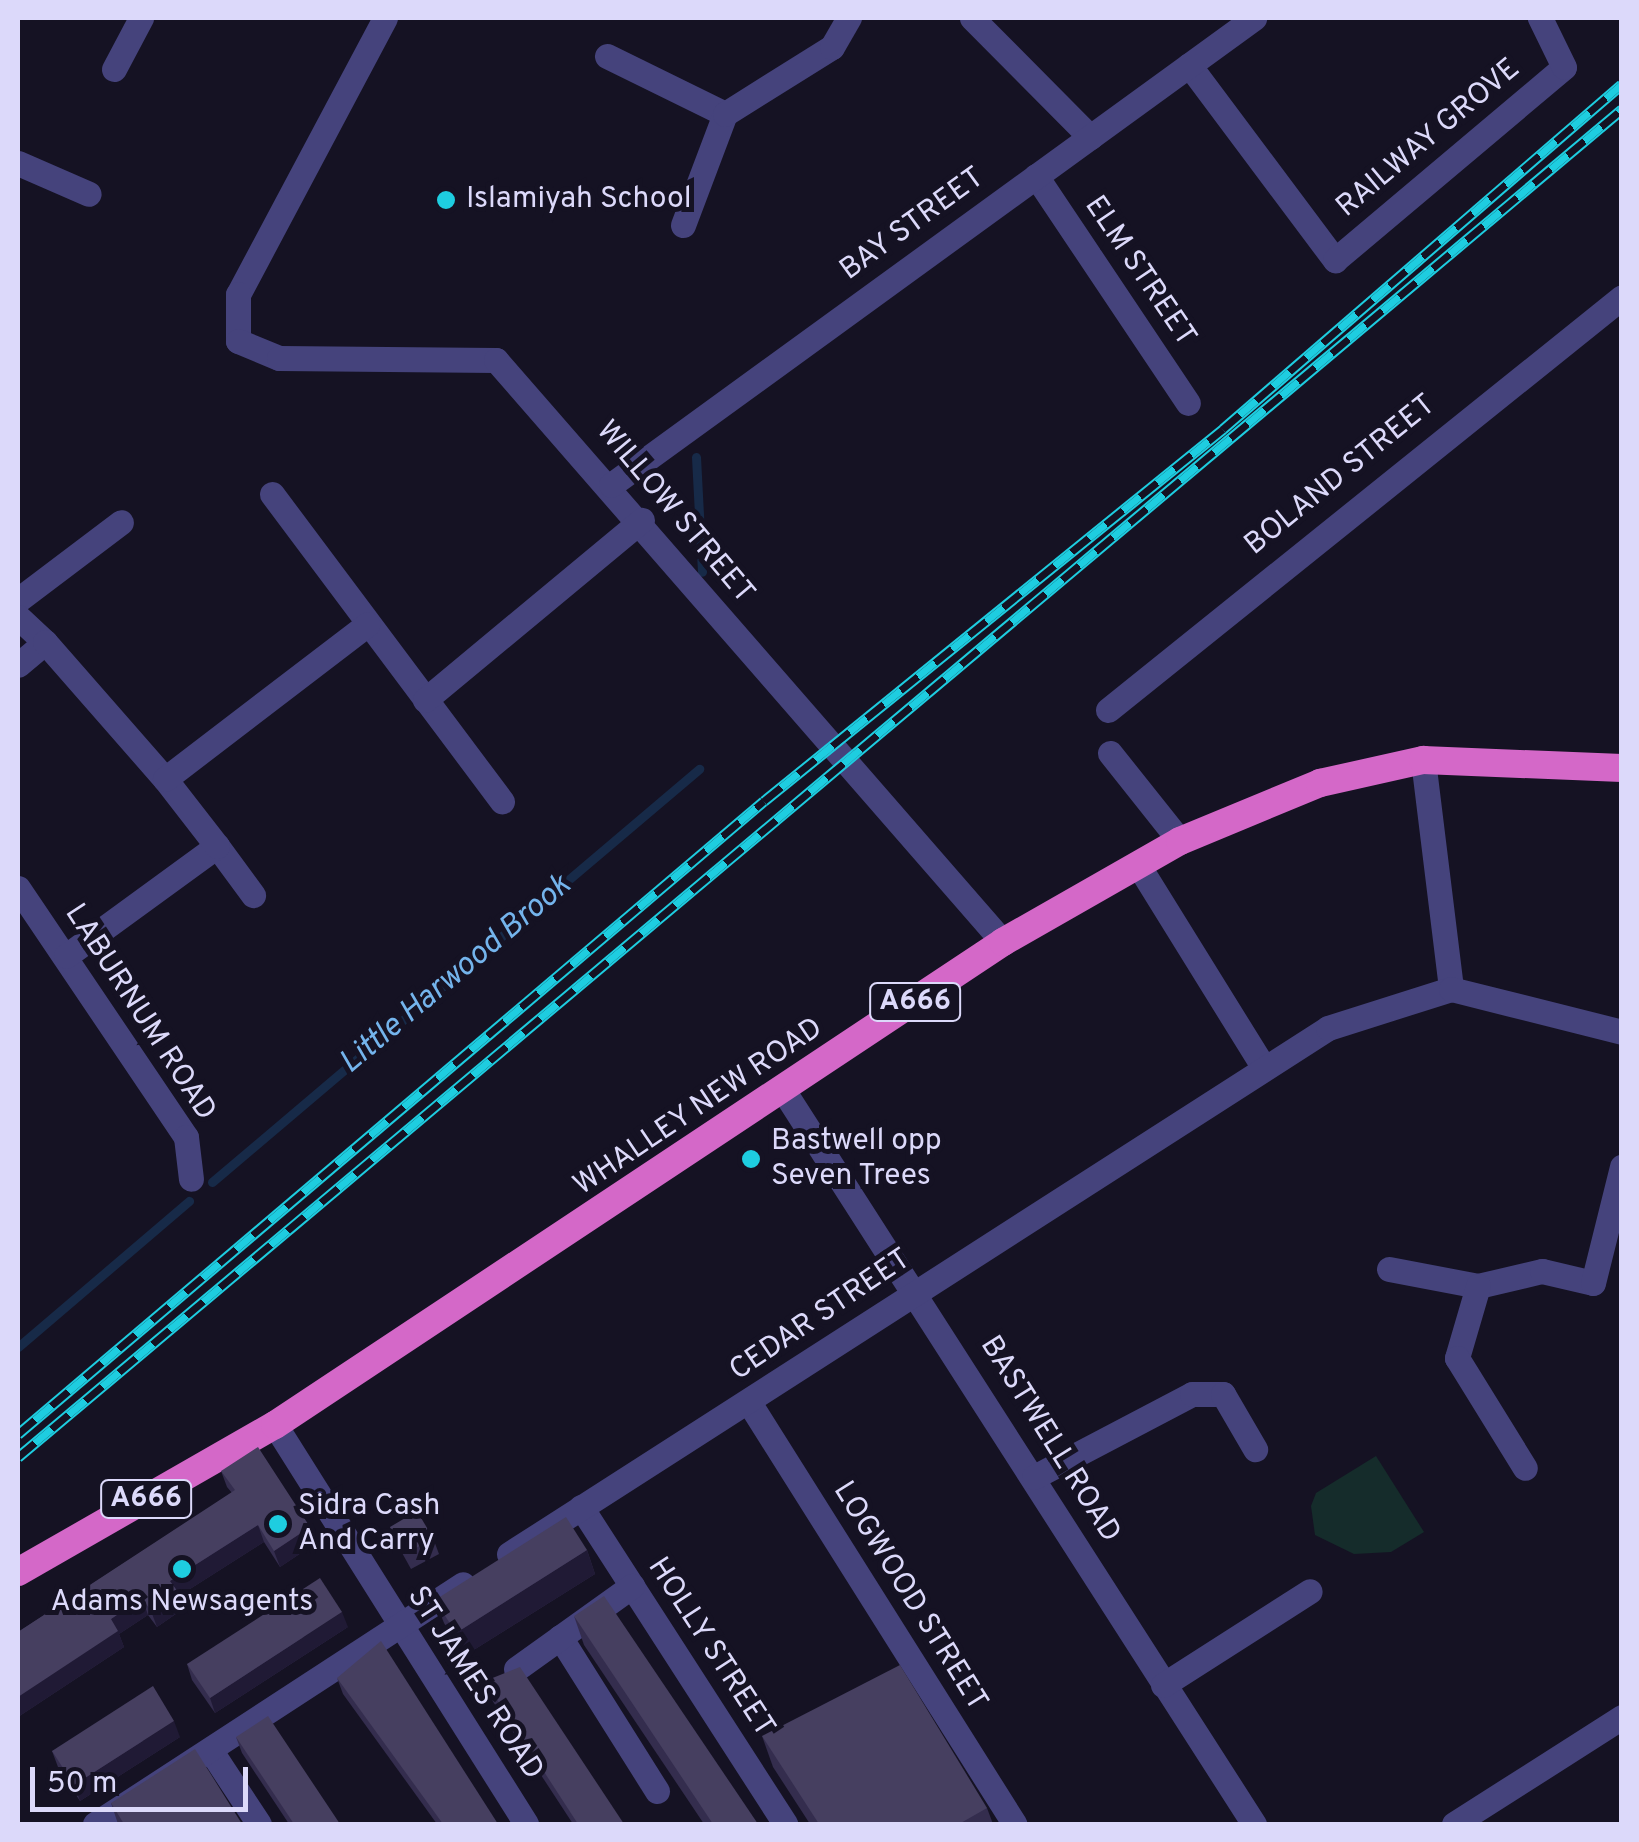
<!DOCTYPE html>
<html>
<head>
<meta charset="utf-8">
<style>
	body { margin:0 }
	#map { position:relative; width:1639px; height:1842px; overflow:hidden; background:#151223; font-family:Overpass,sans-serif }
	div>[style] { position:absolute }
	.green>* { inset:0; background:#152c2b }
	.stream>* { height:9px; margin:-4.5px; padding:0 4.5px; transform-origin:4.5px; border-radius:4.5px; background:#172a48 }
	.minor>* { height:25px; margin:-12.5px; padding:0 12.5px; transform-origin:12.5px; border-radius:12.5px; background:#45437c }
	.trunk>* { height:28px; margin:-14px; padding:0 14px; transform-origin:14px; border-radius:14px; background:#d468c8 }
	.rail>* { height:11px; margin-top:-5.5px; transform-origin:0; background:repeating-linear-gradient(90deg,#151223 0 22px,#1ecde0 0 44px); box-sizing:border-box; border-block:2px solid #1ecde0 }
	.wall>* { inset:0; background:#342d4e }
	.shaded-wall>* { inset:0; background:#201a35 }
	.building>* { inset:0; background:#463f60 }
	.dots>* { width:28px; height:28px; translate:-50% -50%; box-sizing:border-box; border:5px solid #151223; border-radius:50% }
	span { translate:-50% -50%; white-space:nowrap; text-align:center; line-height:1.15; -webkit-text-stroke:10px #151223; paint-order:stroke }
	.shield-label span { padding:2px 8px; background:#151223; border:2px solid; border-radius:8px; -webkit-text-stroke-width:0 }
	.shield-label { font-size:28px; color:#dcd9fa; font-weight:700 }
	.street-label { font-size:30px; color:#dcd9fa }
	.poi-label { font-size:30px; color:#dcd9fa }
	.left { translate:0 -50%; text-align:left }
	.water-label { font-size:32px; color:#74b4ec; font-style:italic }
	.frame { position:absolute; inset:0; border:20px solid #dcd9fa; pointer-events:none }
	.scale { position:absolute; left:30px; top:1767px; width:218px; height:45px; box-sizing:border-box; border:5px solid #dcd9fa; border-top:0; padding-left:12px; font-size:30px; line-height:35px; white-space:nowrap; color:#dcd9fa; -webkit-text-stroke:8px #151223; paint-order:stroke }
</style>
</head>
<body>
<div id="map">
	<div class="green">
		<i style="clip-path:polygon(1376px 1456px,1424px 1532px,1391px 1552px,1354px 1554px,1315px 1535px,1311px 1506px,1316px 1493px)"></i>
	</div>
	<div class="stream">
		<i style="left:696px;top:457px;width:115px;rotate:87deg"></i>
		<i style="left:212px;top:1182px;width:639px;rotate:-40.3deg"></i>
		<i style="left:18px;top:1347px;width:225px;rotate:-40.5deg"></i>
	</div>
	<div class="minor">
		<i style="left:385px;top:18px;width:313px;rotate:118deg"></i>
		<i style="left:238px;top:294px;width:47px;rotate:90deg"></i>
		<i style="left:238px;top:341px;width:44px;rotate:22.5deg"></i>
		<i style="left:279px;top:358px;width:217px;rotate:0.5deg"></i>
		<i style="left:496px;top:360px;width:772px;rotate:48.94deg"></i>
		<i style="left:972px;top:18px;width:168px;rotate:45.2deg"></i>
		<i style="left:607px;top:56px;width:131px;rotate:26.2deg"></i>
		<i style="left:1189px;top:65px;width:244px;rotate:53.2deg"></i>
		<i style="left:1335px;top:260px;width:299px;rotate:-40.1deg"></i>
		<i style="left:1564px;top:67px;width:55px;rotate:-116.1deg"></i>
		<i style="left:114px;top:69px;width:58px;rotate:-62.1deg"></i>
		<i style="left:18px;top:163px;width:77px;rotate:23.6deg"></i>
		<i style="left:1036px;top:176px;width:273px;rotate:56.2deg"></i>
		<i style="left:683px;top:225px;width:119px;rotate:-69.3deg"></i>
		<i style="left:725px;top:114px;width:126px;rotate:-32.1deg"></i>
		<i style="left:832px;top:47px;width:34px;rotate:-60deg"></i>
		<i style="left:611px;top:485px;width:795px;rotate:-35.99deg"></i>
		<i style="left:272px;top:494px;width:384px;rotate:53.2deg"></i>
		<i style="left:18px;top:600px;width:129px;rotate:-37.1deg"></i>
		<i style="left:18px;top:617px;width:37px;rotate:43deg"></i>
		<i style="left:18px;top:665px;width:35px;rotate:-40deg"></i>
		<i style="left:45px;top:642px;width:182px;rotate:48.8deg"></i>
		<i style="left:425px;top:700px;width:282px;rotate:-39.7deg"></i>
		<i style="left:1108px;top:710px;width:659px;rotate:-38.78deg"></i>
		<i style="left:1110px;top:753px;width:112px;rotate:51.5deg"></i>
		<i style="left:1423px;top:760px;width:231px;rotate:83deg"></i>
		<i style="left:217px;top:846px;width:61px;rotate:53.7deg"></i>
		<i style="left:1140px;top:868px;width:232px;rotate:58.2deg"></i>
		<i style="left:18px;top:888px;width:300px;rotate:56deg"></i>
		<i style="left:186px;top:1137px;width:42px;rotate:83.2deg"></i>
		<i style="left:66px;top:956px;width:187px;rotate:-36.1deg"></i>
		<i style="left:217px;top:846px;width:85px;rotate:-127.8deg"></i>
		<i style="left:165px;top:779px;width:255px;rotate:-37.4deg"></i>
		<i style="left:785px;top:1093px;width:869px;rotate:57.32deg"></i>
		<i style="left:1389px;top:1269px;width:91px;rotate:10.8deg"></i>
		<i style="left:1478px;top:1286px;width:66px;rotate:-13.2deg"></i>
		<i style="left:1542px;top:1271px;width:52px;rotate:13.2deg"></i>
		<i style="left:1593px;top:1283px;width:120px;rotate:-76deg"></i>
		<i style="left:1478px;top:1286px;width:75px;rotate:106.3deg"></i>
		<i style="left:1457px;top:1358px;width:129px;rotate:58.3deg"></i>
		<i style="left:750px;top:1404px;width:496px;rotate:57.8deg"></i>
		<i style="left:275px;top:1425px;width:471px;rotate:57.8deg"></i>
		<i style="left:1034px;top:1477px;width:178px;rotate:-27.7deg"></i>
		<i style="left:1192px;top:1394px;width:31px"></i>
		<i style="left:1223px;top:1394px;width:64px;rotate:59.8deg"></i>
		<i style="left:581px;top:1507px;width:377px;rotate:57.2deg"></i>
		<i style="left:509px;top:1554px;width:973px;rotate:-32.71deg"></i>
		<i style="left:1328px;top:1028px;width:129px;rotate:-17.6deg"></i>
		<i style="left:1451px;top:989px;width:176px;rotate:14.1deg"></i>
		<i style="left:560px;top:1637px;width:182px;rotate:57.8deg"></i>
		<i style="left:516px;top:1669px;width:143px;rotate:-35.6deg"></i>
		<i style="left:1163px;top:1685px;width:174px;rotate:-32.6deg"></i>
		<i style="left:211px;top:1751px;width:87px;rotate:56.7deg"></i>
		<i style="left:95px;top:1824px;width:439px;rotate:-33.1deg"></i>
		<i style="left:1454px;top:1824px;width:199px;rotate:-32.5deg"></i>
	</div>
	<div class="trunk">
		<i style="left:18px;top:1572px;width:296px;rotate:-29.8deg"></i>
		<i style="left:275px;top:1425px;width:874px;rotate:-33.56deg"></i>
		<i style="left:1003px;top:942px;width:204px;rotate:-29.7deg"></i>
		<i style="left:1180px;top:841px;width:152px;rotate:-22.5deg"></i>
		<i style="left:1320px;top:783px;width:106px;rotate:-12.6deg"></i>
		<i style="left:1423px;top:760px;width:199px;rotate:2.3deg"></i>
	</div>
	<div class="rail">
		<i style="left:18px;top:1434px;width:978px;rotate:-40.32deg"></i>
		<i style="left:764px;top:801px;width:591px;rotate:-39.02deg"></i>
		<i style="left:1223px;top:429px;width:527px;rotate:-40.85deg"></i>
		<i style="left:18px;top:1457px;width:2095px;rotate:-40.04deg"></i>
	</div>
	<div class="wall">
		<i style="clip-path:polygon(221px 1471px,316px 1543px,280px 1567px,264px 1542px,179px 1596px,183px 1609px,157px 1627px,148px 1615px,119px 1634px,124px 1647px,18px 1717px,18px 1632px,232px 1493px,227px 1487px)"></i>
		<i style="clip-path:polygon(390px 1527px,433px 1538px,439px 1554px,411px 1569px,396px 1542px)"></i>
		<i style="clip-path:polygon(587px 1550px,595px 1574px,464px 1656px,444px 1623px,435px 1600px)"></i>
		<i style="clip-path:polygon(574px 1616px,758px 1824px,704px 1824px,584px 1645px)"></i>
		<i style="clip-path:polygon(348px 1627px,215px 1713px,192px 1680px,187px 1664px)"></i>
		<i style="clip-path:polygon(337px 1678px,498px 1824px,437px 1824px,343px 1694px)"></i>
		<i style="clip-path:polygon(485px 1681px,624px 1824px,573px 1824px,490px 1697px)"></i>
		<i style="clip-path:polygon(762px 1736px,987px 1808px,993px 1824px,810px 1824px,773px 1767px)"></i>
		<i style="clip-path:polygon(180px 1737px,80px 1801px,58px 1767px,52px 1751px)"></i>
		<i style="clip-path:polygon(236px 1737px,340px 1824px,289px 1824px,242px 1753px)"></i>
		<i style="clip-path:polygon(111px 1803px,242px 1824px,118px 1824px)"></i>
	</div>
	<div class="shaded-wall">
		<i style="clip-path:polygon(258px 1525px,264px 1542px,179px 1596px,183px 1609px,157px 1627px,151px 1611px,170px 1581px)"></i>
		<i style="clip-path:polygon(310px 1527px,316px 1543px,280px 1567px,274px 1551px)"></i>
		<i style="clip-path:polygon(587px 1550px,595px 1574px,464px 1656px,456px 1633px)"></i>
		<i style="clip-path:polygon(142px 1598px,148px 1615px,119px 1634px,124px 1647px,18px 1717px,18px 1697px,111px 1619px)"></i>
		<i style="clip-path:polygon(342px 1612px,348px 1627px,215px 1713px,210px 1698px)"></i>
		<i style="clip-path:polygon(174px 1721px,180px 1737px,80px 1801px,74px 1785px)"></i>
	</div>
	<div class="building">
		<i style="clip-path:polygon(258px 1447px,310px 1527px,274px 1551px,258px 1525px,170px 1581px,178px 1592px,151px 1611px,142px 1598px,111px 1619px,118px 1631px,18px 1697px,18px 1632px,235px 1490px,221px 1471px)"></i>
		<i style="clip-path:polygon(417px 1511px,433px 1538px,406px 1554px,390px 1527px)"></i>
		<i style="clip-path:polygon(566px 1517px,587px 1550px,456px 1633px,435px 1600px)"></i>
		<i style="clip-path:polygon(320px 1578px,342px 1612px,210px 1698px,187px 1664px)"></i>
		<i style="clip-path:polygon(604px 1596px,758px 1824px,713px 1824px,574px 1616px)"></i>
		<i style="clip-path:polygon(381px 1641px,498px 1824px,443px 1824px,337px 1678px)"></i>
		<i style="clip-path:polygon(900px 1665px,987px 1808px,959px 1824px,819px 1824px,762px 1736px)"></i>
		<i style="clip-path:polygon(520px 1667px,624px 1824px,578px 1824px,485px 1681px)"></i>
		<i style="clip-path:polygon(153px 1686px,174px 1721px,74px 1785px,52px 1751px)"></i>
		<i style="clip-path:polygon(268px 1716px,340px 1824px,294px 1824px,236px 1737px)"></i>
		<i style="clip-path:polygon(195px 1749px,242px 1824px,124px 1824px,111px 1803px)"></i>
	</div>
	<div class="dots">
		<i style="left:446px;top:200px;background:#1ecde0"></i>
		<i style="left:751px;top:1159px;background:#1ecde0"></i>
		<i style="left:278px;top:1524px;background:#1ecde0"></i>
		<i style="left:182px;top:1569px;background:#1ecde0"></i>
	</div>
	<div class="shield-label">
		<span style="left:915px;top:1002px">A666</span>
		<span style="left:146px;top:1499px">A666</span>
	</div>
	<div class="street-label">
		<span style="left:1429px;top:139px;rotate:-40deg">RAILWAY GROVE</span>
		<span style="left:913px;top:225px;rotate:-36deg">BAY STREET</span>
		<span style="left:1139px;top:272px;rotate:56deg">ELM STREET</span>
		<span style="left:1341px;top:476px;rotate:-39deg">BOLAND STREET</span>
		<span style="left:674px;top:513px;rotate:50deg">WILLOW STREET</span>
		<span style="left:139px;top:1013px;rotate:57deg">LABURNUM ROAD</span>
		<span style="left:699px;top:1108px;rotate:-34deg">WHALLEY NEW ROAD</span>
		<span style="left:821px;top:1316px;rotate:-34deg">CEDAR STREET</span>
		<span style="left:1049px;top:1440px;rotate:58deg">BASTWELL ROAD</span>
		<span style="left:909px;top:1597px;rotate:58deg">LOGWOOD STREET</span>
		<span style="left:710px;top:1648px;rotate:57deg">HOLLY STREET</span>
		<span style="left:474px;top:1684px;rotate:57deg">ST JAMES ROAD</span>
	</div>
	<div class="poi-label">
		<span class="left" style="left:466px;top:200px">Islamiyah School</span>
		<span class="left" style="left:771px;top:1159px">Bastwell opp<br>Seven Trees</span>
		<span class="left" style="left:298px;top:1524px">Sidra Cash<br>And Carry</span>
		<span style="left:182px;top:1603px">Adams Newsagents</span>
	</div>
	<div class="water-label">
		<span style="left:456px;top:975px;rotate:-40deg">Little Harwood Brook</span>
	</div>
	<div class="frame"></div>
	<div class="scale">50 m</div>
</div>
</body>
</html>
